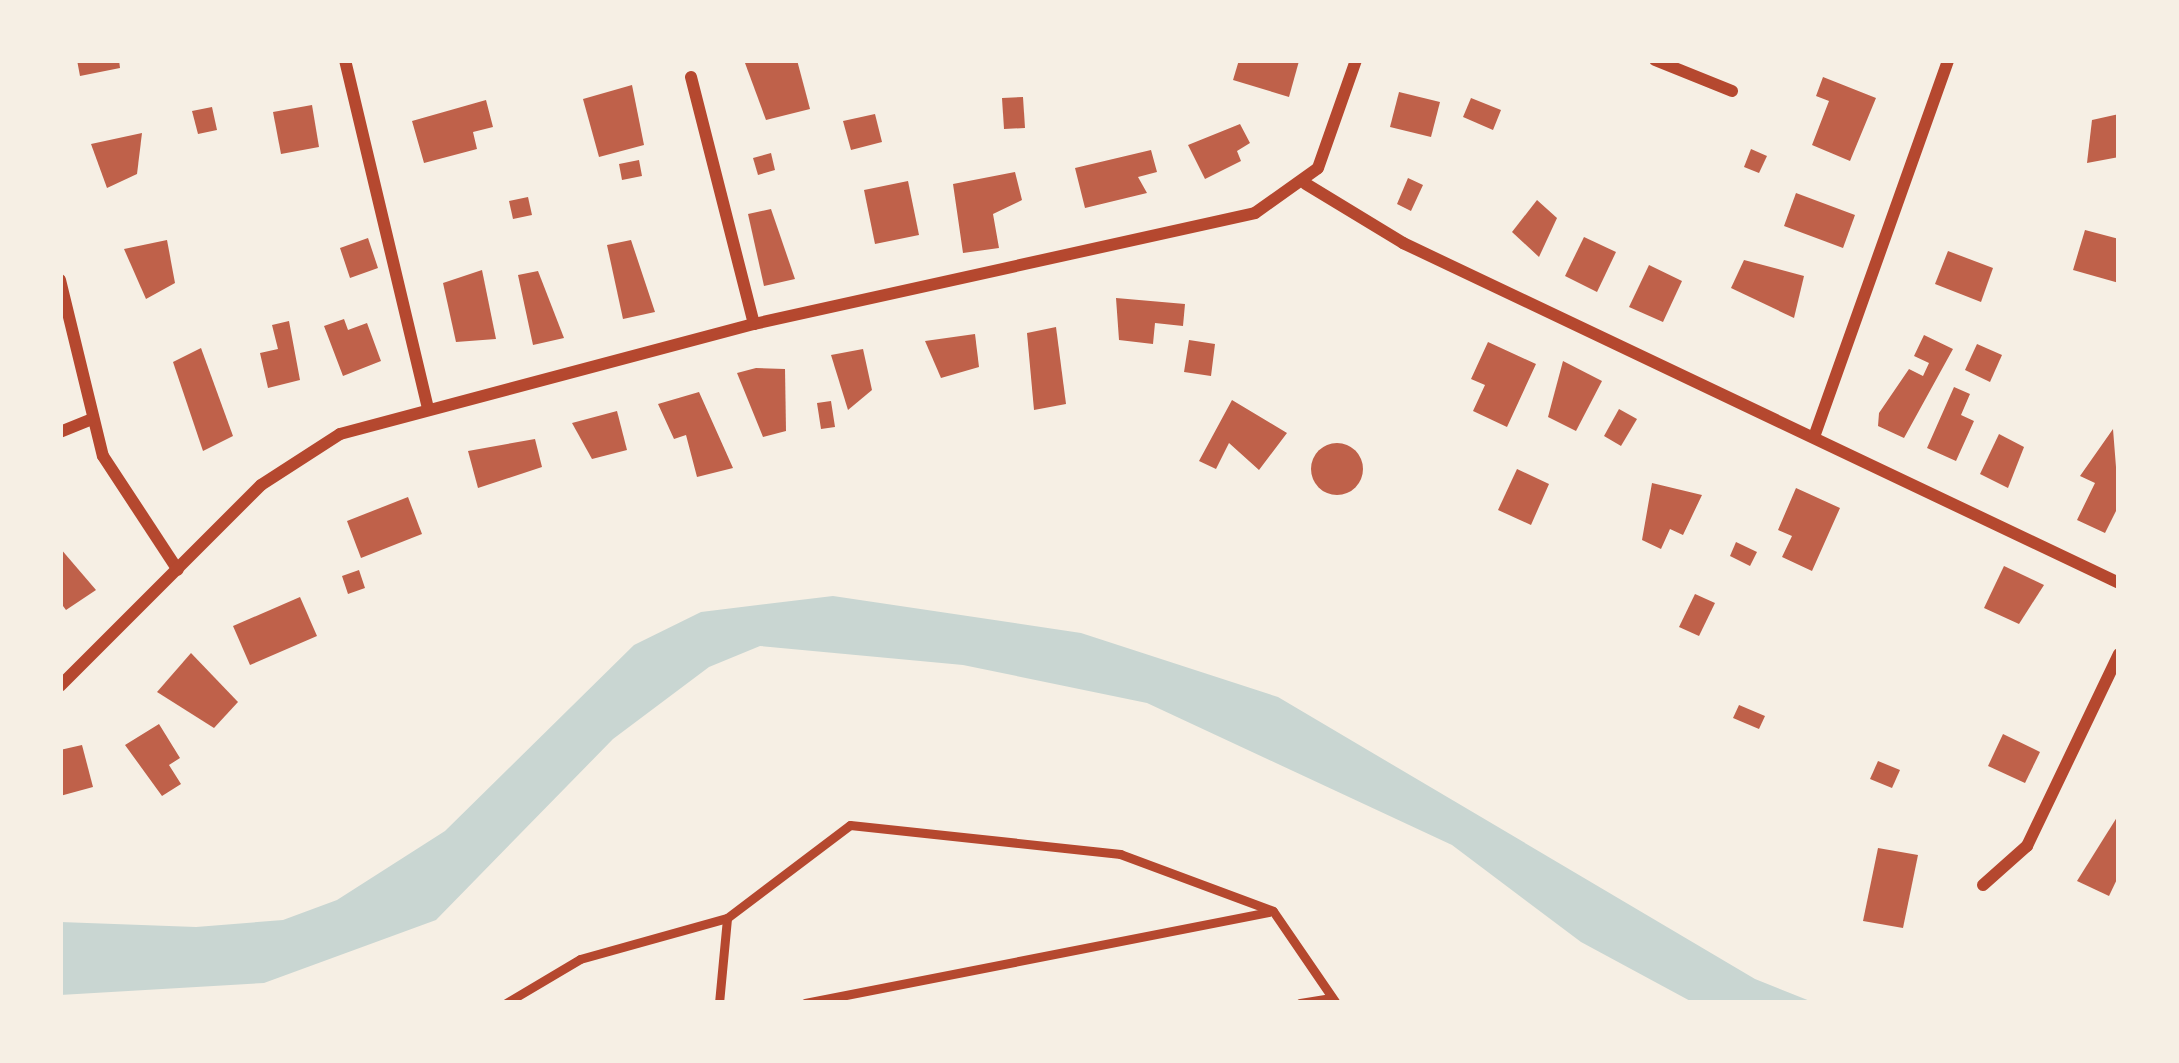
<!DOCTYPE html>
<html>
<head>
<meta charset="utf-8">
<style>
	body { margin:0 }
	#map { position:relative; width:2179px; height:1063px; overflow:hidden; background:#f6efe4; font-family:"Work Sans",sans-serif }
	div>[style] { position:absolute }
	.water>* { inset:0; background:#c9d6d2 }
	.building>* { inset:0; background:#bf614a }
	.round { border-radius:50% }
	.service>* { height:9px; margin:-4.5px; padding:0 4.5px; transform-origin:4.5px; border-radius:4.5px; background:#b5482f }
	.minor>* { height:12px; margin:-6px; padding:0 6px; transform-origin:6px; border-radius:6px; background:#b5482f }
	span { translate:-50% -50%; white-space:nowrap; text-align:center; line-height:1.15; -webkit-text-stroke:12px #f6efe4; paint-order:stroke }
	.frame { position:absolute; inset:0; border:63px solid #f6efe4; pointer-events:none }
</style>
</head>
<body>
<div id="map">
	<div class="water">
		<i style="clip-path:polygon(833px 596px,1081px 633px,1278px 697px,1755px 979px,1815px 1003px,1694px 1003px,1581px 942px,1452px 845px,1147px 703px,963px 665px,760px 646px,709px 667px,613px 739px,436px 920px,264px 983px,60px 995px,60px 922px,196px 927px,283px 920px,337px 900px,445px 831px,634px 645px,701px 612px)"></i>
	</div>
	<div class="building">
		<i style="clip-path:polygon(77px 60px,119px 60px,120px 68px,80px 76px)"></i>
		<i style="clip-path:polygon(797px 60px,810px 109px,766px 120px,745px 63px)"></i>
		<i style="clip-path:polygon(1239px 60px,1299px 61px,1289px 97px,1233px 80px)"></i>
		<i style="clip-path:polygon(1823px 77px,1876px 98px,1850px 161px,1812px 145px,1829px 101px,1816px 96px)"></i>
		<i style="clip-path:polygon(632px 85px,644px 145px,599px 157px,583px 99px)"></i>
		<i style="clip-path:polygon(1399px 92px,1440px 102px,1431px 137px,1390px 127px)"></i>
		<i style="clip-path:polygon(1023px 97px,1025px 128px,1004px 129px,1002px 98px)"></i>
		<i style="clip-path:polygon(1471px 98px,1501px 110px,1493px 130px,1463px 117px)"></i>
		<i style="clip-path:polygon(486px 100px,493px 127px,473px 132px,477px 149px,424px 163px,412px 121px)"></i>
		<i style="clip-path:polygon(312px 105px,319px 147px,281px 154px,273px 112px)"></i>
		<i style="clip-path:polygon(212px 107px,217px 130px,198px 134px,192px 111px)"></i>
		<i style="clip-path:polygon(875px 114px,882px 142px,851px 150px,843px 121px)"></i>
		<i style="clip-path:polygon(2119px 114px,2119px 157px,2087px 163px,2092px 120px)"></i>
		<i style="clip-path:polygon(1240px 124px,1250px 143px,1237px 151px,1241px 161px,1205px 179px,1188px 145px)"></i>
		<i style="clip-path:polygon(142px 133px,137px 174px,107px 188px,91px 144px)"></i>
		<i style="clip-path:polygon(1751px 149px,1767px 156px,1759px 173px,1744px 167px)"></i>
		<i style="clip-path:polygon(1151px 150px,1157px 172px,1138px 177px,1147px 193px,1085px 208px,1075px 168px)"></i>
		<i style="clip-path:polygon(771px 153px,775px 170px,758px 175px,753px 158px)"></i>
		<i style="clip-path:polygon(639px 160px,642px 176px,622px 180px,619px 164px)"></i>
		<i style="clip-path:polygon(1015px 172px,1022px 200px,993px 214px,999px 248px,963px 253px,953px 184px)"></i>
		<i style="clip-path:polygon(1408px 178px,1423px 185px,1411px 211px,1397px 204px)"></i>
		<i style="clip-path:polygon(908px 181px,919px 235px,875px 244px,864px 190px)"></i>
		<i style="clip-path:polygon(1796px 193px,1855px 215px,1843px 248px,1784px 226px)"></i>
		<i style="clip-path:polygon(528px 197px,532px 215px,513px 219px,509px 201px)"></i>
		<i style="clip-path:polygon(1537px 200px,1557px 218px,1539px 257px,1512px 232px)"></i>
		<i style="clip-path:polygon(771px 209px,795px 279px,764px 286px,748px 214px)"></i>
		<i style="clip-path:polygon(2085px 230px,2119px 239px,2119px 283px,2073px 270px)"></i>
		<i style="clip-path:polygon(1584px 237px,1616px 252px,1597px 292px,1565px 276px)"></i>
		<i style="clip-path:polygon(368px 238px,378px 268px,350px 278px,340px 248px)"></i>
		<i style="clip-path:polygon(167px 240px,175px 283px,146px 299px,124px 249px)"></i>
		<i style="clip-path:polygon(631px 240px,655px 312px,623px 319px,607px 245px)"></i>
		<i style="clip-path:polygon(1948px 251px,1993px 268px,1981px 302px,1935px 284px)"></i>
		<i style="clip-path:polygon(1744px 260px,1804px 276px,1794px 318px,1731px 288px)"></i>
		<i style="clip-path:polygon(1649px 265px,1682px 281px,1663px 322px,1629px 307px)"></i>
		<i style="clip-path:polygon(482px 270px,496px 339px,456px 342px,443px 283px)"></i>
		<i style="clip-path:polygon(538px 271px,564px 338px,533px 345px,518px 275px)"></i>
		<i style="clip-path:polygon(1116px 298px,1185px 304px,1183px 326px,1155px 323px,1153px 344px,1119px 340px)"></i>
		<i style="clip-path:polygon(344px 319px,348px 330px,367px 323px,381px 361px,343px 376px,324px 326px)"></i>
		<i style="clip-path:polygon(289px 321px,300px 380px,268px 388px,260px 353px,278px 349px,272px 325px)"></i>
		<i style="clip-path:polygon(1056px 327px,1066px 404px,1034px 410px,1027px 333px)"></i>
		<i style="clip-path:polygon(975px 334px,979px 367px,941px 378px,925px 341px)"></i>
		<i style="clip-path:polygon(1924px 335px,1953px 349px,1904px 438px,1878px 426px,1879px 413px,1909px 369px,1923px 376px,1929px 363px,1914px 356px)"></i>
		<i style="clip-path:polygon(1189px 340px,1215px 344px,1211px 376px,1184px 372px)"></i>
		<i style="clip-path:polygon(1488px 342px,1536px 364px,1507px 427px,1473px 411px,1485px 385px,1471px 379px)"></i>
		<i style="clip-path:polygon(1977px 344px,2002px 355px,1990px 382px,1965px 370px)"></i>
		<i style="clip-path:polygon(201px 348px,233px 436px,203px 451px,173px 362px)"></i>
		<i style="clip-path:polygon(863px 349px,872px 390px,848px 410px,831px 355px)"></i>
		<i style="clip-path:polygon(1563px 361px,1602px 381px,1576px 431px,1548px 417px)"></i>
		<i style="clip-path:polygon(756px 368px,785px 369px,786px 431px,763px 437px,737px 373px)"></i>
		<i style="clip-path:polygon(1954px 387px,1970px 394px,1961px 415px,1974px 421px,1956px 461px,1927px 448px)"></i>
		<i style="clip-path:polygon(699px 392px,733px 468px,697px 477px,686px 435px,674px 439px,658px 404px)"></i>
		<i style="clip-path:polygon(1232px 400px,1287px 433px,1259px 470px,1229px 443px,1216px 469px,1199px 461px)"></i>
		<i style="clip-path:polygon(831px 401px,835px 427px,821px 429px,817px 403px)"></i>
		<i style="clip-path:polygon(1619px 409px,1637px 419px,1621px 446px,1604px 436px)"></i>
		<i style="clip-path:polygon(617px 411px,627px 450px,592px 459px,572px 423px)"></i>
		<i style="clip-path:polygon(2113px 429px,2119px 505px,2105px 533px,2077px 520px,2095px 483px,2080px 476px)"></i>
		<i style="clip-path:polygon(1999px 434px,2024px 447px,2008px 488px,1980px 474px)"></i>
		<i style="clip-path:polygon(535px 439px,542px 467px,478px 488px,468px 451px)"></i>
		<i class="round" style="left:1311px;top:443px;width:52px;height:52px"></i>
		<i style="clip-path:polygon(1517px 469px,1549px 484px,1531px 525px,1498px 510px)"></i>
		<i style="clip-path:polygon(1652px 483px,1702px 495px,1683px 535px,1670px 529px,1661px 549px,1642px 540px)"></i>
		<i style="clip-path:polygon(1796px 488px,1840px 508px,1812px 571px,1782px 557px,1792px 536px,1778px 530px)"></i>
		<i style="clip-path:polygon(408px 497px,422px 534px,361px 558px,347px 521px)"></i>
		<i style="clip-path:polygon(1736px 542px,1757px 552px,1750px 566px,1730px 556px)"></i>
		<i style="clip-path:polygon(60px 548px,96px 590px,66px 610px,60px 602px)"></i>
		<i style="clip-path:polygon(2004px 566px,2044px 585px,2019px 624px,1984px 608px)"></i>
		<i style="clip-path:polygon(359px 570px,365px 588px,348px 594px,342px 576px)"></i>
		<i style="clip-path:polygon(1695px 594px,1715px 603px,1699px 636px,1679px 627px)"></i>
		<i style="clip-path:polygon(300px 597px,317px 636px,250px 665px,233px 626px)"></i>
		<i style="clip-path:polygon(191px 653px,238px 702px,214px 728px,157px 692px)"></i>
		<i style="clip-path:polygon(1739px 705px,1765px 716px,1759px 729px,1733px 718px)"></i>
		<i style="clip-path:polygon(159px 724px,180px 758px,169px 765px,181px 784px,162px 796px,125px 745px)"></i>
		<i style="clip-path:polygon(2003px 734px,2040px 752px,2025px 783px,1988px 766px)"></i>
		<i style="clip-path:polygon(82px 745px,93px 787px,60px 796px,60px 750px)"></i>
		<i style="clip-path:polygon(1878px 761px,1900px 770px,1892px 788px,1870px 779px)"></i>
		<i style="clip-path:polygon(2119px 814px,2119px 875px,2109px 896px,2077px 881px)"></i>
		<i style="clip-path:polygon(1878px 848px,1918px 855px,1903px 928px,1863px 921px)"></i>
	</div>
	<div class="service">
		<i style="left:506px;top:1003px;width:86px;rotate:-30.7deg"></i>
		<i style="left:580px;top:959px;width:153px;rotate:-15.6deg"></i>
		<i style="left:719px;top:1003px;width:85px;rotate:-84.6deg"></i>
		<i style="left:727px;top:918px;width:154px;rotate:-37.1deg"></i>
		<i style="left:850px;top:825px;width:272px;rotate:6.1deg"></i>
		<i style="left:1120px;top:854px;width:163px;rotate:20.4deg"></i>
		<i style="left:1273px;top:911px;width:112px;rotate:55.6deg"></i>
		<i style="left:805px;top:1003px;width:472px;rotate:-11.1deg"></i>
		<i style="left:1300px;top:1003px;width:30px;rotate:-9deg"></i>
	</div>
	<div class="minor">
		<i style="left:345px;top:60px;width:354px;rotate:76.6deg"></i>
		<i style="left:1655px;top:60px;width:83px;rotate:21.9deg"></i>
		<i style="left:691px;top:77px;width:255px;rotate:75.7deg"></i>
		<i style="left:1306px;top:184px;width:114px;rotate:31.3deg"></i>
		<i style="left:1403px;top:243px;width:793px;rotate:25.4deg"></i>
		<i style="left:60px;top:280px;width:181px;rotate:76.3deg"></i>
		<i style="left:103px;top:456px;width:136px;rotate:56.7deg"></i>
		<i style="left:60px;top:432px;width:32px;rotate:-22deg"></i>
		<i style="left:1814px;top:437px;width:400px;rotate:-70.4deg"></i>
		<i style="left:60px;top:686px;width:284px;rotate:-45deg"></i>
		<i style="left:261px;top:485px;width:94px;rotate:-32.8deg"></i>
		<i style="left:340px;top:434px;width:428px;rotate:-14.9deg"></i>
		<i style="left:754px;top:324px;width:513px;rotate:-12.49deg"></i>
		<i style="left:1255px;top:213px;width:77px;rotate:-35.5deg"></i>
		<i style="left:1318px;top:168px;width:114px;rotate:-70.6deg"></i>
		<i style="left:1983px;top:885px;width:59px;rotate:-41.6deg"></i>
		<i style="left:2027px;top:846px;width:213px;rotate:-64.4deg"></i>
	</div>
	<div class="frame"></div>
</div>
</body>
</html>
